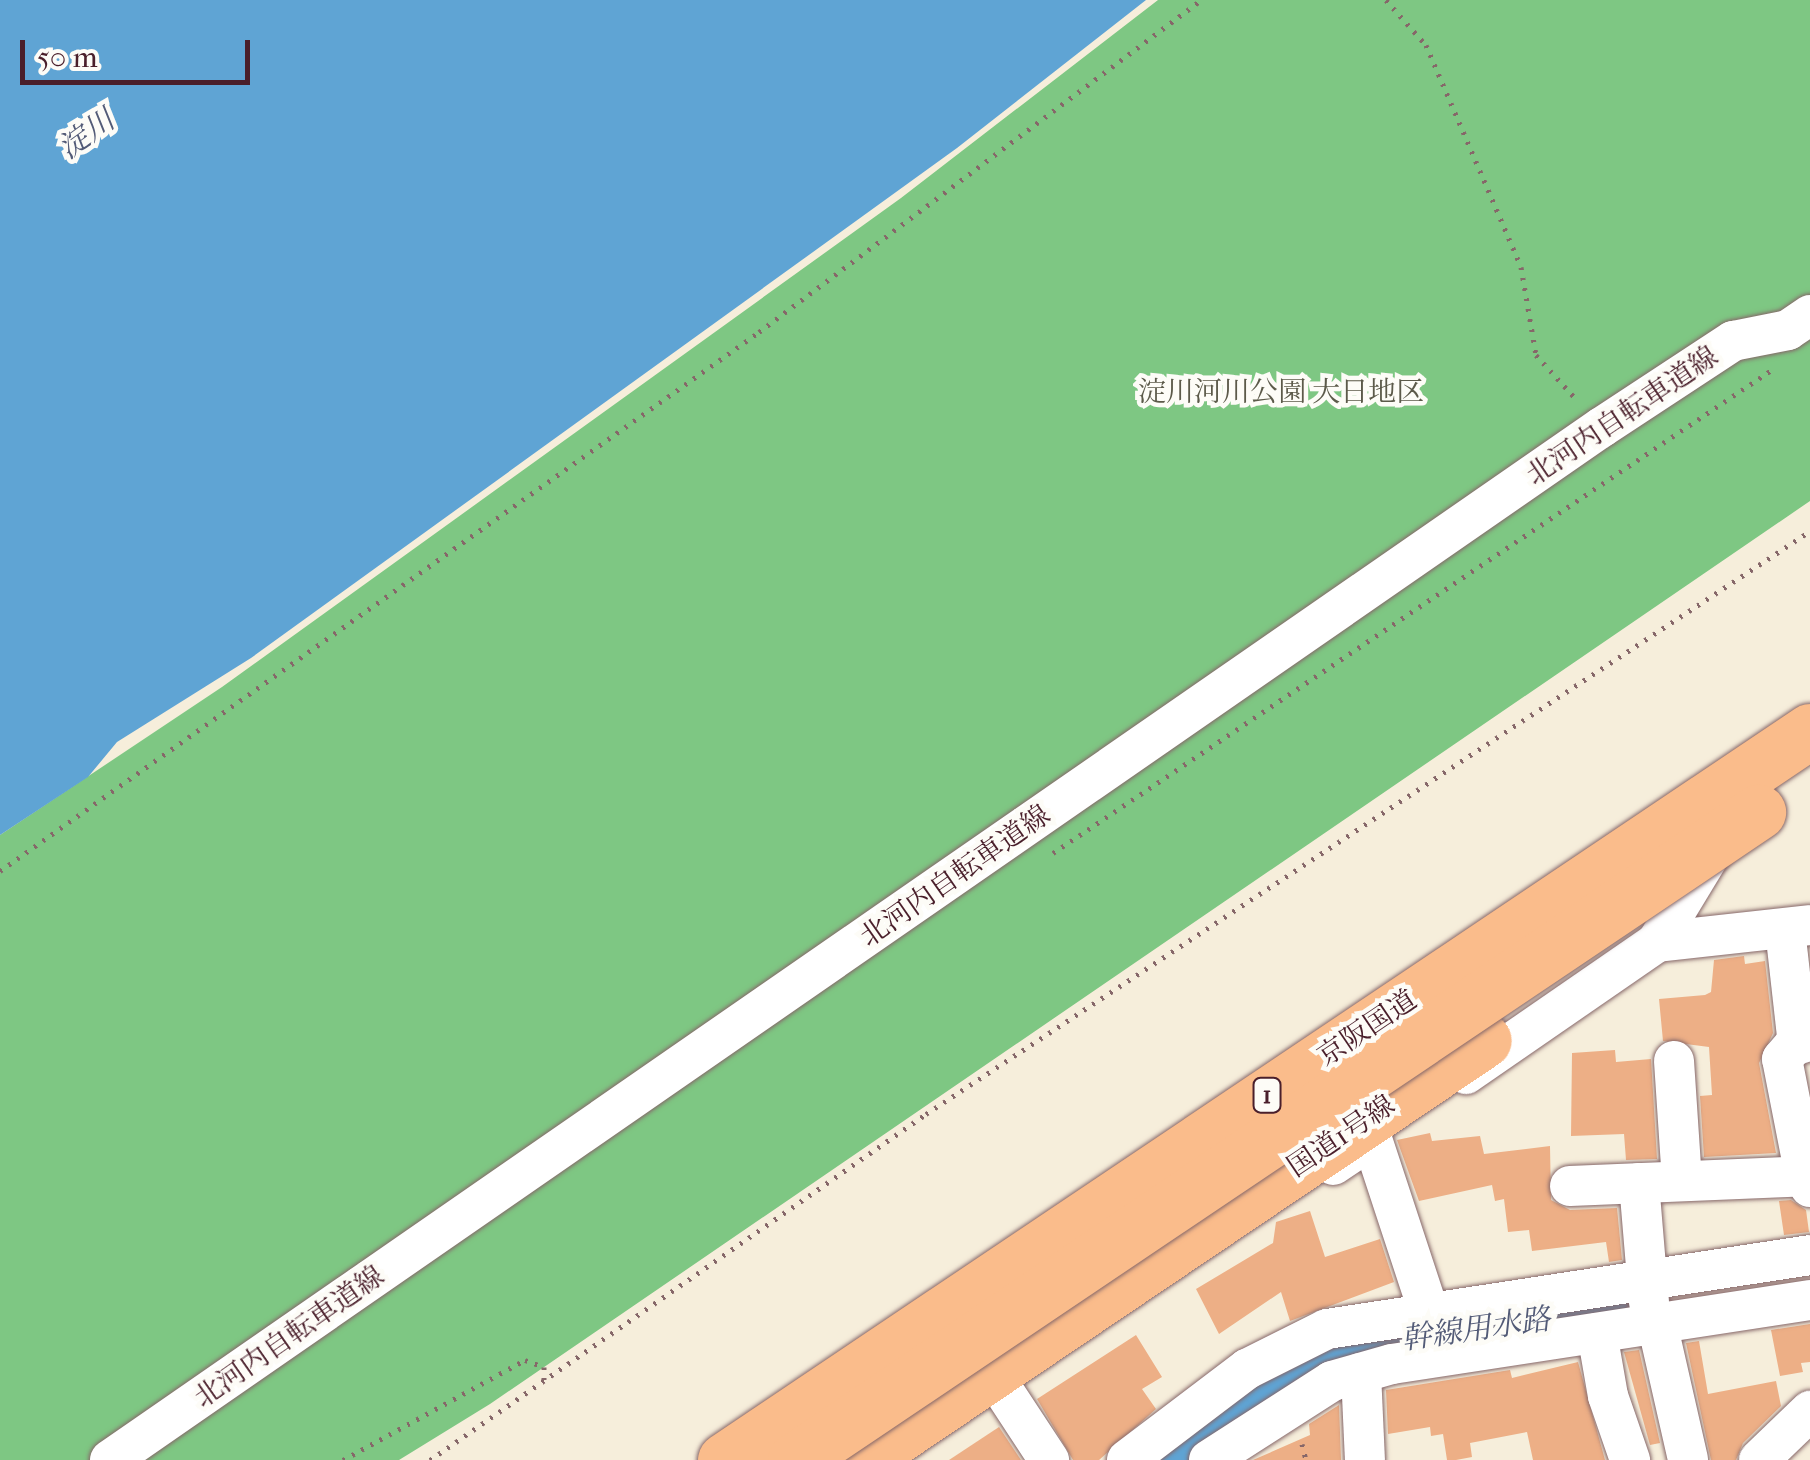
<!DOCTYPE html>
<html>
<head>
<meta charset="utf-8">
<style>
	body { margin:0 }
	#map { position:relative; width:1810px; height:1460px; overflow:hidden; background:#f6eedb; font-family:"IM FELL French Canon","Noto Serif JP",serif }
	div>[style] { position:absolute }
	.green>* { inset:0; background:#7ec783 }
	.water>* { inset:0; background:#5fa4d4 }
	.river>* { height:55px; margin:-27.5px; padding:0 27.5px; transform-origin:27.5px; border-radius:27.5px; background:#5fa4d4 }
	.building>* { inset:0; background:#edaf86 }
	.path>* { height:5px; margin-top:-2.5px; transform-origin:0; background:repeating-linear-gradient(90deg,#866769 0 2.5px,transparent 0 10.5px) }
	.roads { filter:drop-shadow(0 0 2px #866769) drop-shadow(0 0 2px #866769) }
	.minor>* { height:40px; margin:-20px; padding:0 20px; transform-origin:20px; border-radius:20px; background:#fff }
	.highway>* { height:55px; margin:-27.5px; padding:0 27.5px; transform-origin:27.5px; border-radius:27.5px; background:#fabc8b }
	.bridges { filter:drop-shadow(0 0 2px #866769) drop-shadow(0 0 2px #866769) }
	.highway-bridge>* { height:55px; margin:-27.5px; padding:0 27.5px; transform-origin:27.5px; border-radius:27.5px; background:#fabc8b }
	span { translate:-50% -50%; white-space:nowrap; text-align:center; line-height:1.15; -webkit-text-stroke:9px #fdfcf7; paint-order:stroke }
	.shield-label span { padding:2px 8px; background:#fdfcf7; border:2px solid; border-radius:8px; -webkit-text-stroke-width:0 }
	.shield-label { font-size:25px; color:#4a1f2b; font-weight:700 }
	.park-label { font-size:28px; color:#5c5a4a }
	.street-label { font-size:28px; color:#4a1f2b }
	.water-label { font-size:30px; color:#535b77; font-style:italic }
	.scale { position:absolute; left:20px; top:40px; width:230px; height:45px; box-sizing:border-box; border:5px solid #4a1f2b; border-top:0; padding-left:12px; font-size:30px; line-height:35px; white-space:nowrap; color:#4a1f2b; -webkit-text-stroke:8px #fdfcf7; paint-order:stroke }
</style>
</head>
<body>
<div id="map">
	<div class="green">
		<i style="clip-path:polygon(1158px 0,1810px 0,1810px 501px,490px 1404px,399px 1460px,0 1460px,0 835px,222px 687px,901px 198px)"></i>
	</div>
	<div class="water">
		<i style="clip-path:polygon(0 0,1146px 0,957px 148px,251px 658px,117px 742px,88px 777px,0 835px)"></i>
	</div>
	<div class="river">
		<i style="left:1174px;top:1460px;width:121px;rotate:-37deg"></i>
		<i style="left:1271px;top:1387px;width:64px;rotate:-27.8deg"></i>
		<i style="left:1328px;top:1357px;width:68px;rotate:-13.6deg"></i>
		<i style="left:1394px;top:1341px;width:237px;rotate:-7.8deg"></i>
	</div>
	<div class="building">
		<i style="clip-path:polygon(1744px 956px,1745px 964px,1765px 961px,1773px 1033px,1759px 1063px,1776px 1153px,1704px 1157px,1700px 1096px,1712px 1095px,1709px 1047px,1663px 1041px,1659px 999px,1705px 995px,1711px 992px,1714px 960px)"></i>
		<i style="clip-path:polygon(1615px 1050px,1616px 1062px,1651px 1059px,1657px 1159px,1626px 1160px,1624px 1134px,1571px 1136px,1572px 1053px)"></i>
		<i style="clip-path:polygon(1430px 1133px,1432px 1141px,1480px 1136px,1484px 1154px,1550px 1146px,1551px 1200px,1570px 1210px,1617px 1208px,1622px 1260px,1609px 1262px,1606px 1242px,1532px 1251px,1529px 1230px,1508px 1232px,1504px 1199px,1495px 1201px,1492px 1185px,1419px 1201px,1397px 1140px)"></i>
		<i style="clip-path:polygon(1791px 1200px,1806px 1210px,1809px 1232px,1784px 1235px,1779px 1201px)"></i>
		<i style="clip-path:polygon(1310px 1211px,1325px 1257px,1380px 1239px,1394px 1282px,1290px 1321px,1281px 1292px,1219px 1334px,1196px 1289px,1273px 1243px,1276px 1222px)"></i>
		<i style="clip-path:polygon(1810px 1324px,1810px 1362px,1801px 1363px,1803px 1372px,1780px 1376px,1771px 1330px)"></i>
		<i style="clip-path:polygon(1136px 1335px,1162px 1377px,1142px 1389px,1156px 1409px,1099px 1460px,1073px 1460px,1037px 1399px)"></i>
		<i style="clip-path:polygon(1699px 1341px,1708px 1394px,1776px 1381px,1781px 1406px,1743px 1443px,1736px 1460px,1711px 1460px,1686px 1343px)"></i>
		<i style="clip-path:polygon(1639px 1350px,1660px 1443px,1650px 1445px,1624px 1352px)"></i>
		<i style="clip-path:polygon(1578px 1362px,1605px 1460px,1533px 1460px,1527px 1432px,1470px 1443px,1472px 1457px,1456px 1460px,1447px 1460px,1443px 1434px,1431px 1436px,1430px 1427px,1388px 1434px,1386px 1390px,1510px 1370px,1512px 1378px)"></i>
		<i style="clip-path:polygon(1339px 1405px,1341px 1460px,1253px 1460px,1310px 1435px,1309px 1424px)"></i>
		<i style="clip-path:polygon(999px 1427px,1021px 1460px,949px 1460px)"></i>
	</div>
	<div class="path">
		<i style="left:1386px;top:0;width:60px;rotate:48.4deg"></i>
		<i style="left:1426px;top:45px;width:241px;rotate:66.8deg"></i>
		<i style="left:1521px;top:267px;width:89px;rotate:80.3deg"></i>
		<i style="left:1536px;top:355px;width:61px;rotate:47.7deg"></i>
		<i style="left:1053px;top:853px;width:864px;rotate:-33.91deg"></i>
		<i style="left:0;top:871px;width:931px;rotate:-35.38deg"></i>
		<i style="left:759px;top:332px;width:553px;rotate:-36.91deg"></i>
		<i style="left:1302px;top:1444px;width:16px;rotate:76deg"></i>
		<i style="left:343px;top:1460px;width:208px;rotate:-28.8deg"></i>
		<i style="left:525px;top:1360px;width:20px;rotate:20deg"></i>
		<i style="left:544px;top:1367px;width:18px;rotate:90deg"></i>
		<i style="left:430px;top:1460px;width:605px;rotate:-34.9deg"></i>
		<i style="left:926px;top:1114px;width:1059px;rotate:-33.4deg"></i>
	</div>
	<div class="roads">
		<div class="minor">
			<i style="left:1785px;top:929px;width:116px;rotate:83.6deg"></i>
			<i style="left:1657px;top:942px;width:154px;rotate:-6.3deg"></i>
			<i style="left:1674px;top:1061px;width:120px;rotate:86.2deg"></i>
			<i style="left:1466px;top:1074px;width:232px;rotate:-34.6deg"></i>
			<i style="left:1657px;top:942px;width:110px;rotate:-58.8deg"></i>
			<i style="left:1333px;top:1165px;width:47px;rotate:-33.7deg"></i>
			<i style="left:1372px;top:1139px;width:179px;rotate:71.8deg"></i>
			<i style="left:1805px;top:1176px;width:119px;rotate:-101.1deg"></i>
			<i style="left:1782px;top:1059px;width:18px;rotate:-49deg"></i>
			<i style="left:1794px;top:1045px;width:16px;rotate:-14deg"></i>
			<i style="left:1639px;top:1183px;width:120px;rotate:85.2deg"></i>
			<i style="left:1570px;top:1186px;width:235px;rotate:-2.4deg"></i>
			<i style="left:1805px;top:1176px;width:12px;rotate:66deg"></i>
			<i style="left:1657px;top:1323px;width:140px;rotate:77.2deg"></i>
			<i style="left:1597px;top:1333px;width:64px;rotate:80.1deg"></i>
			<i style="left:1608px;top:1396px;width:68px;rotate:71deg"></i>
			<i style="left:1361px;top:1373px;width:87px;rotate:87.4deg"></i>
			<i style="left:1003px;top:1390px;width:84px;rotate:56.7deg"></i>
			<i style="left:110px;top:1460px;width:1815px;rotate:-34.7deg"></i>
			<i style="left:1602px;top:427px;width:157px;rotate:-33.3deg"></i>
			<i style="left:1733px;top:341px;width:56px;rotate:-11.3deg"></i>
			<i style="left:1788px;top:330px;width:27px;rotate:-34deg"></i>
			<i style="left:1127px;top:1460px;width:151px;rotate:-37.2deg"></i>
			<i style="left:1247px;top:1369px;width:89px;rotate:-26.6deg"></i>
			<i style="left:1327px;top:1329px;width:489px;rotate:-8.7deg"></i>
			<i style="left:1209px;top:1460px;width:146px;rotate:-32.7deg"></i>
			<i style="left:1332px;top:1381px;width:62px;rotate:-15.8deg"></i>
			<i style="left:1392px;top:1364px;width:423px;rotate:-8.7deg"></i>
			<i style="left:1759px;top:1460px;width:71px;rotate:-43.9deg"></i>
		</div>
		<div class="highway">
			<i style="left:861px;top:1460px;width:751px;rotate:-33.99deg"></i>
		</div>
	</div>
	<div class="bridges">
		<div class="highway-bridge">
			<i style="left:725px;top:1460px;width:1307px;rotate:-33.9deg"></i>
			<i style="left:795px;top:1460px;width:1161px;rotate:-33.94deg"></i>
		</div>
	</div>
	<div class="shield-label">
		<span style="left:1267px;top:1095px">1</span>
	</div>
	<div class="park-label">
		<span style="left:1281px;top:392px">淀川河川公園 大日地区</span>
	</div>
	<div class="street-label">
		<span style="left:1622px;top:416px;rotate:-34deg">北河内自転車道線</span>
		<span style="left:955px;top:876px;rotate:-35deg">北河内自転車道線</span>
		<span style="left:1367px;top:1028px;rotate:-34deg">京阪国道</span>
		<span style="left:1341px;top:1136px;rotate:-34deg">国道1号線</span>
		<span style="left:289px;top:1337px;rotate:-35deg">北河内自転車道線</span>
	</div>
	<div class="water-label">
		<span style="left:87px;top:135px;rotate:-36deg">淀川</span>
		<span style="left:1476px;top:1330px;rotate:-8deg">幹線用水路</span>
	</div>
	<div class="scale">50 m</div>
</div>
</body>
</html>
